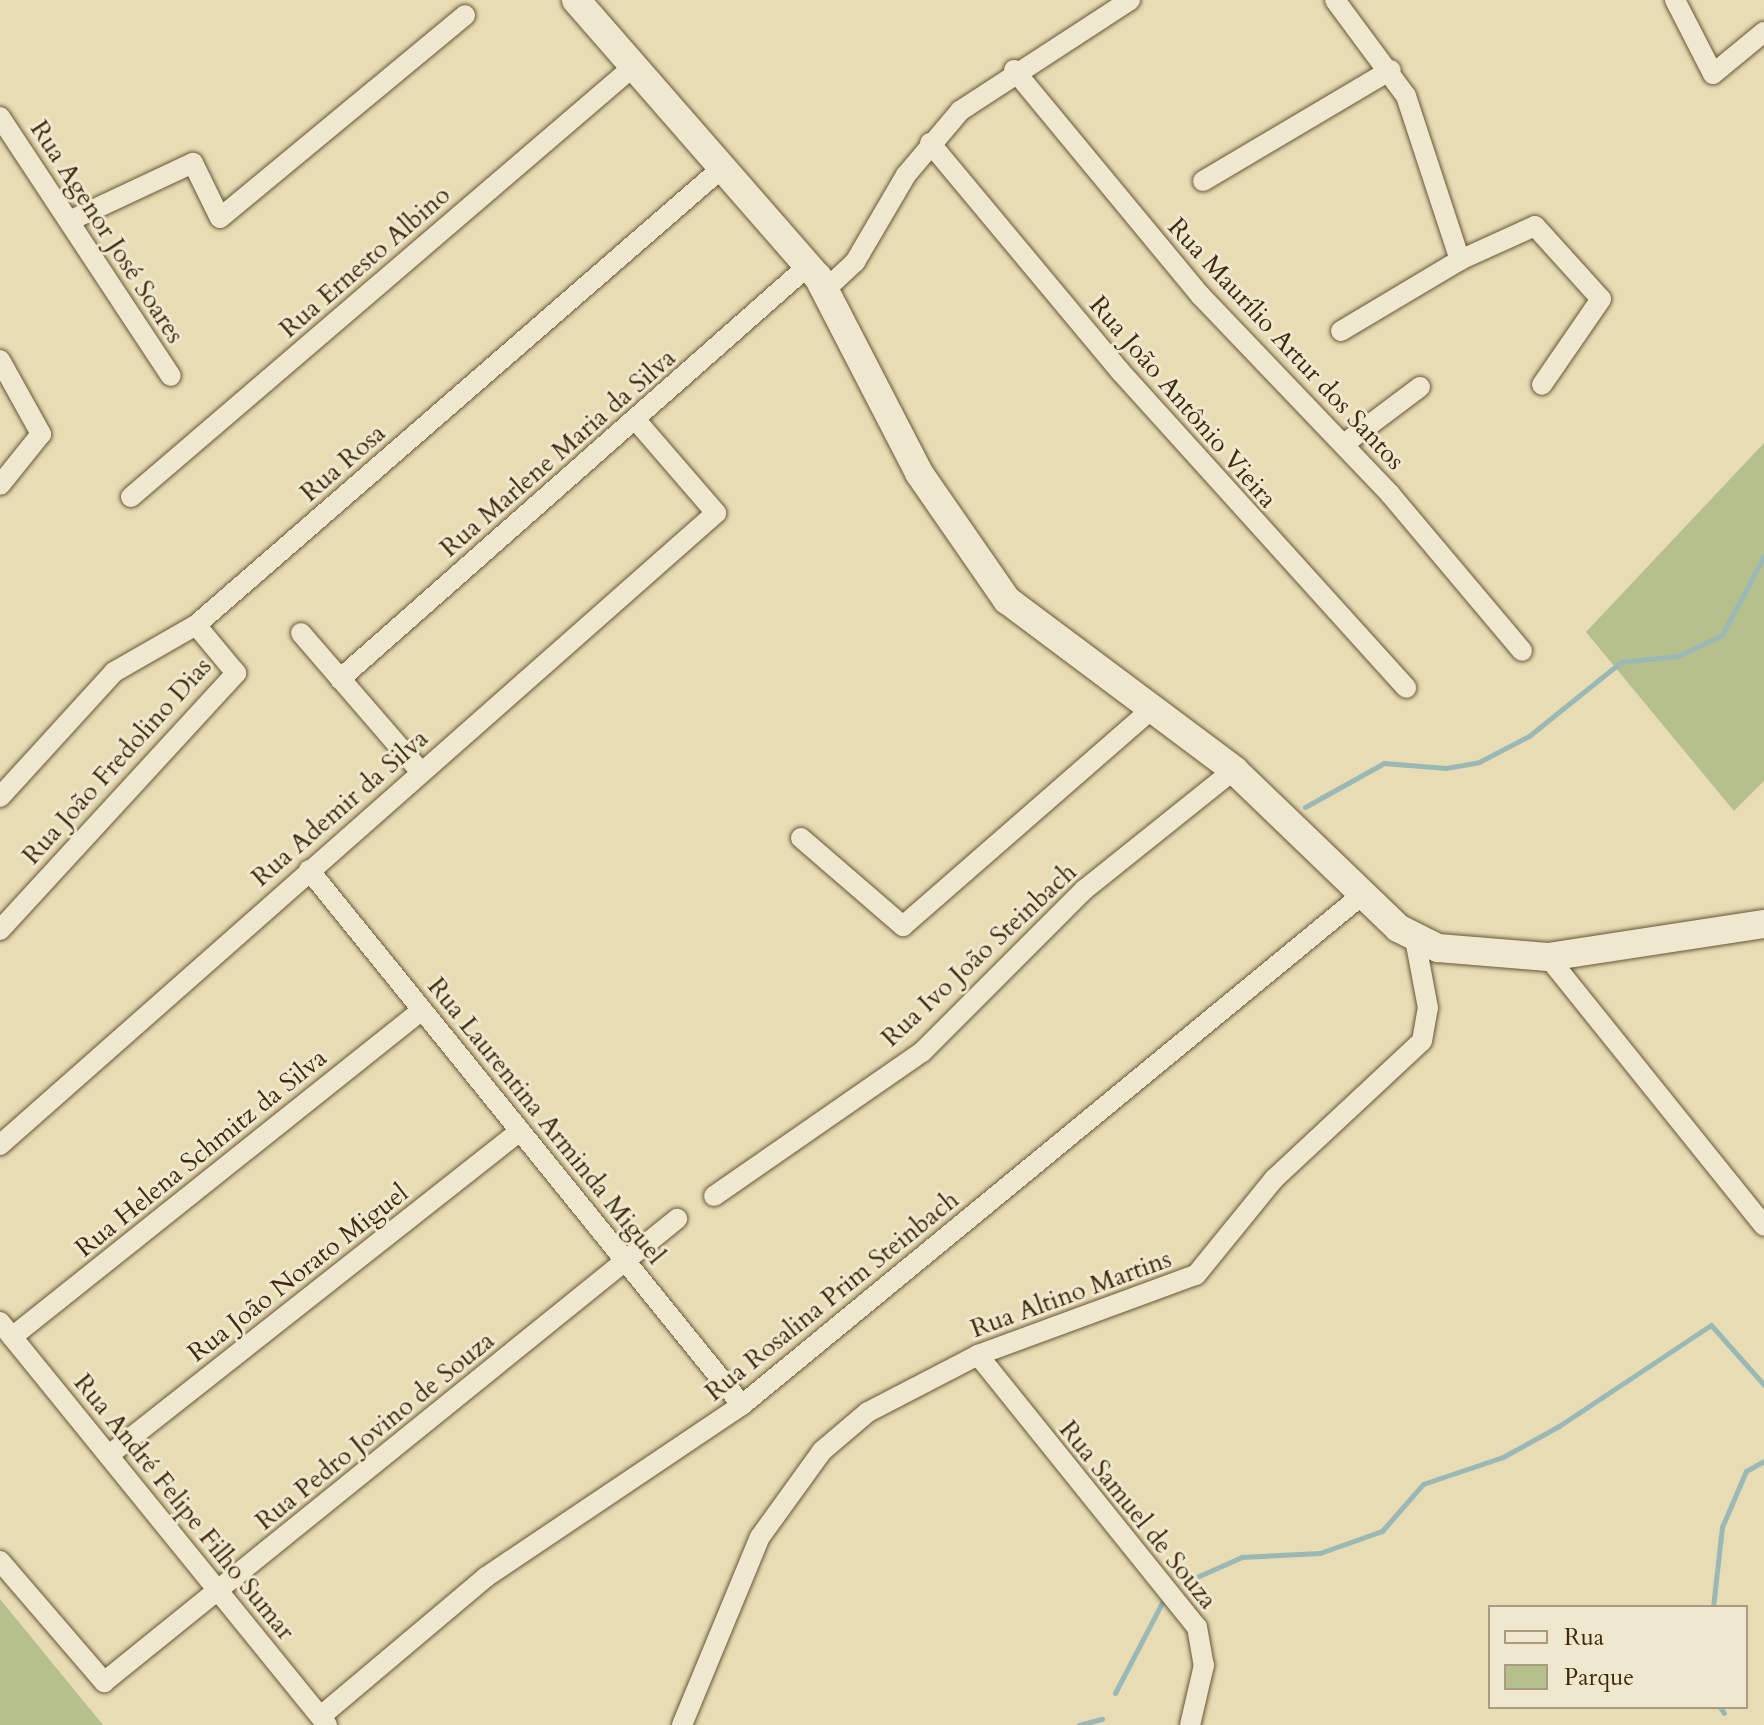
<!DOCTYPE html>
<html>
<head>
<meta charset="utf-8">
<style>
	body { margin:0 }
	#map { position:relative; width:1764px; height:1725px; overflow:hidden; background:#e7dcb4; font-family:Cardo,serif }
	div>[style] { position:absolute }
	.green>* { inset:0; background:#b6c08c }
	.stream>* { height:5px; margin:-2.5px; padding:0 2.5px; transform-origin:2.5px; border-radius:2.5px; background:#9ab9b6 }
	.roads { filter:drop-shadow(0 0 2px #695638) drop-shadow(0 0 2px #695638) }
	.minor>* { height:20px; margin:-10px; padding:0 10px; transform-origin:10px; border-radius:10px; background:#efe8ce }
	.secondary>* { height:28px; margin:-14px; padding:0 14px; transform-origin:14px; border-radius:14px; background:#efe8ce }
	span { translate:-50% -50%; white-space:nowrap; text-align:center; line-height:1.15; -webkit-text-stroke:6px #efe8ce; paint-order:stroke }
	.street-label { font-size:26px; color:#3f2a0e }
	.legend { position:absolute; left:1488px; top:1605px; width:260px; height:104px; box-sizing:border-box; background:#efe8ce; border:2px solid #a99c81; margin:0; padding:10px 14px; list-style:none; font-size:24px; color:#3f2a0e }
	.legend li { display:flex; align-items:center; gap:16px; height:40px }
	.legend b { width:40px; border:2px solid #a99c81 }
</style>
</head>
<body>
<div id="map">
	<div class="green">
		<i style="clip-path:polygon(1764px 443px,1764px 781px,1734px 811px,1586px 632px)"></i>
		<i style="clip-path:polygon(0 1599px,103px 1725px,0 1725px)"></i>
	</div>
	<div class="stream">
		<i style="left:1305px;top:807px;width:90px;rotate:-29.1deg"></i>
		<i style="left:1384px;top:763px;width:62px;rotate:4.6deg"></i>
		<i style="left:1446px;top:768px;width:34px;rotate:-10deg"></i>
		<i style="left:1479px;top:762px;width:56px;rotate:-27.5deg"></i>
		<i style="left:1529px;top:736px;width:118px;rotate:-38.8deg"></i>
		<i style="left:1621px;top:662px;width:57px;rotate:-6deg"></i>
		<i style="left:1678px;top:656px;width:49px;rotate:-25.5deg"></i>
		<i style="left:1722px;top:635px;width:89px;rotate:-62deg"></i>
		<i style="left:1192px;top:1579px;width:55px;rotate:-23.7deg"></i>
		<i style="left:1242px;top:1557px;width:78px;rotate:-2.9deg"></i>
		<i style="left:1320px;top:1553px;width:66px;rotate:-19.5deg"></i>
		<i style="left:1382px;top:1531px;width:62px;rotate:-48.9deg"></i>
		<i style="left:1423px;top:1484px;width:84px;rotate:-18.6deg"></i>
		<i style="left:1503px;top:1457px;width:64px;rotate:-29deg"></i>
		<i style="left:1559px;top:1426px;width:182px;rotate:-33.6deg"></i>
		<i style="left:1711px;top:1325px;width:80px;rotate:48.5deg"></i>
		<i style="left:1713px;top:1607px;width:81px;rotate:-83.6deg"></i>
		<i style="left:1722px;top:1527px;width:61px;rotate:-66.8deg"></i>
		<i style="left:1746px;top:1471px;width:21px;rotate:-29deg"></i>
		<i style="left:1115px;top:1693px;width:110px;rotate:-62.5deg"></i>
		<i style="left:1720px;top:1707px;width:7px;rotate:56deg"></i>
		<i style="left:1079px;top:1725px;width:24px;rotate:-15deg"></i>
	</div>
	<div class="roads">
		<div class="minor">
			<i style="left:1335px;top:0;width:119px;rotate:53.5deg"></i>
			<i style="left:1406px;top:96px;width:173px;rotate:71.8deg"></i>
			<i style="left:1675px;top:0;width:83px;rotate:62.8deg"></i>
			<i style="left:1713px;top:74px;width:66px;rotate:-39.5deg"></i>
			<i style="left:1014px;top:70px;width:293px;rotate:50.4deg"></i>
			<i style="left:1201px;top:296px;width:274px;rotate:46.3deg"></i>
			<i style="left:1390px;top:494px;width:205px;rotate:49.9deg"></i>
			<i style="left:0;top:117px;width:310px;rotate:56.6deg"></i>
			<i style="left:930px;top:143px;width:297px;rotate:50.2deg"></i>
			<i style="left:1120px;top:371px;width:427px;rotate:47.9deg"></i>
			<i style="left:1203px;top:181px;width:218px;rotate:-30.6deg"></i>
			<i style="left:69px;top:221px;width:137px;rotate:-25.1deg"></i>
			<i style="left:193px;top:163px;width:61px;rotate:63.9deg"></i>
			<i style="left:220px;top:218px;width:318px;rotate:-39.6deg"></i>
			<i style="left:826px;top:289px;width:40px;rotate:-43deg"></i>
			<i style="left:855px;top:262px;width:101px;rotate:-59.6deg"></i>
			<i style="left:906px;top:175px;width:84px;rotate:-49.8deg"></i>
			<i style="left:960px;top:111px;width:203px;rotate:-33.1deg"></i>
			<i style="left:1341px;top:331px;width:139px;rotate:-30.8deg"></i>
			<i style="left:1460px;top:260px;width:82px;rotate:-24.4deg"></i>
			<i style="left:1535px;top:226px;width:98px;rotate:47.9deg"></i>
			<i style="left:1601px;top:299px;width:104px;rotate:124.5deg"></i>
			<i style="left:0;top:360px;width:85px;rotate:61deg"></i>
			<i style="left:41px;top:434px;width:65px;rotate:128.8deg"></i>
			<i style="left:1344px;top:444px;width:95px;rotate:-36.9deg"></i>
			<i style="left:131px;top:497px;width:662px;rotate:-40.59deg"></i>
			<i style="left:301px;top:633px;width:184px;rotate:49.2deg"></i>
			<i style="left:340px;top:679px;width:626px;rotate:-41.44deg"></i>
			<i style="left:0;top:797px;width:169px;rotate:-47.6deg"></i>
			<i style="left:114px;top:672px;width:95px;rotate:-29.8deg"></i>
			<i style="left:196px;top:625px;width:698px;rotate:-40.99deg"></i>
			<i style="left:801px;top:838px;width:135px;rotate:40.8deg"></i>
			<i style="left:903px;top:926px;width:329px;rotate:-41.1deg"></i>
			<i style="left:309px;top:870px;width:688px;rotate:51.02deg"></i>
			<i style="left:0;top:930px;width:349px;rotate:-47.4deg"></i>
			<i style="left:236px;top:673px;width:62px;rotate:-129.8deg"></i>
			<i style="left:1548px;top:957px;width:345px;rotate:51.2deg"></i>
			<i style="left:0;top:1145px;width:955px;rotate:-41.43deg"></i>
			<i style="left:716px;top:513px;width:124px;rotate:-130.8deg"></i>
			<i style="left:714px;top:1196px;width:253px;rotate:-34.7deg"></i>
			<i style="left:922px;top:1052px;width:229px;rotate:-45deg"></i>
			<i style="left:1084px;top:890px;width:192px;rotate:-38.7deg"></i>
			<i style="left:0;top:1322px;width:519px;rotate:50.94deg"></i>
			<i style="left:12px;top:1337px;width:524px;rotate:-38.57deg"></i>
			<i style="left:978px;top:1355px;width:349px;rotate:51.2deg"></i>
			<i style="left:1197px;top:1627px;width:39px;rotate:80deg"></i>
			<i style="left:1204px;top:1665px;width:62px;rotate:103.1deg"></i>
			<i style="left:109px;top:1455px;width:523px;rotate:-38.25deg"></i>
			<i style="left:0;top:1561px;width:160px;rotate:49.3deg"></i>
			<i style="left:104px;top:1682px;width:737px;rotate:-38.94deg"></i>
			<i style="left:321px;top:1716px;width:216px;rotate:-40.1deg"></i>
			<i style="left:486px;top:1577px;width:308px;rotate:-33.9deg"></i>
			<i style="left:742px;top:1405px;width:803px;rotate:-39.44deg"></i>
			<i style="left:682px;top:1725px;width:204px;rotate:-67.5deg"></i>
			<i style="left:760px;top:1537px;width:106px;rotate:-54.2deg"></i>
			<i style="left:822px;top:1451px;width:60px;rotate:-40.3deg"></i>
			<i style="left:868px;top:1412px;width:124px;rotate:-27.4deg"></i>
			<i style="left:978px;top:1355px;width:232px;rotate:-20.2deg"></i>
			<i style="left:1196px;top:1275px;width:124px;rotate:-50.9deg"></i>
			<i style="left:1274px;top:1179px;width:202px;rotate:-43deg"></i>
			<i style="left:1422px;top:1041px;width:34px;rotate:-80deg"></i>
			<i style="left:1428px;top:1008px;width:70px;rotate:-100.7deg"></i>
		</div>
		<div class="secondary">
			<i style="left:576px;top:0;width:368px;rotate:48.9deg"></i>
			<i style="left:818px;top:277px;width:220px;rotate:62.7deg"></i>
			<i style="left:919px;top:473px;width:155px;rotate:55.3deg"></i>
			<i style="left:1007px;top:600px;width:284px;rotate:36.8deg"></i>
			<i style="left:1234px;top:770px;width:228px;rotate:43.9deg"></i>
			<i style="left:1398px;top:928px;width:45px;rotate:26.6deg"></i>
			<i style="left:1438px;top:948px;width:110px;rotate:4.7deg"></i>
			<i style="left:1548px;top:957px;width:219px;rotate:-8.7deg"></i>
		</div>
	</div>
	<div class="street-label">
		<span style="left:107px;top:232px;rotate:57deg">Rua Agenor José Soares</span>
		<span style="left:365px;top:262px;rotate:-41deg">Rua Ernesto Albino</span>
		<span style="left:1286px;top:344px;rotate:47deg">Rua Maurílio Artur dos Santos</span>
		<span style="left:1183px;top:402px;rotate:49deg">Rua João Antônio Vieira</span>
		<span style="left:558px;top:453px;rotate:-41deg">Rua Marlene Maria da Silva</span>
		<span style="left:343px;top:463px;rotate:-41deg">Rua Rosa</span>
		<span style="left:117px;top:761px;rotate:-48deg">Rua João Fredolino Dias</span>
		<span style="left:340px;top:808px;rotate:-41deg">Rua Ademir da Silva</span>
		<span style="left:979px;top:955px;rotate:-43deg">Rua Ivo João Steinbach</span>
		<span style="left:546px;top:1121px;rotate:51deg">Rua Laurentina Arminda Miguel</span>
		<span style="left:201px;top:1153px;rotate:-39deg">Rua Helena Schmitz da Silva</span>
		<span style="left:298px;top:1273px;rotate:-38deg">Rua João Norato Miguel</span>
		<span style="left:1071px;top:1294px;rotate:-20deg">Rua Altino Martins</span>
		<span style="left:832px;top:1296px;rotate:-39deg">Rua Rosalina Prim Steinbach</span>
		<span style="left:375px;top:1431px;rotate:-39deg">Rua Pedro Jovino de Souza</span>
		<span style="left:184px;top:1507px;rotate:51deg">Rua André Felipe Filho Sumar</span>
		<span style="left:1138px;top:1515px;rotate:51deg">Rua Samuel de Souza</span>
	</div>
	<ul class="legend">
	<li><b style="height:10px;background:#efe8ce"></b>Rua</li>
	<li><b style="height:22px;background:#b6c08c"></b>Parque</li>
	</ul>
</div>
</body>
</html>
